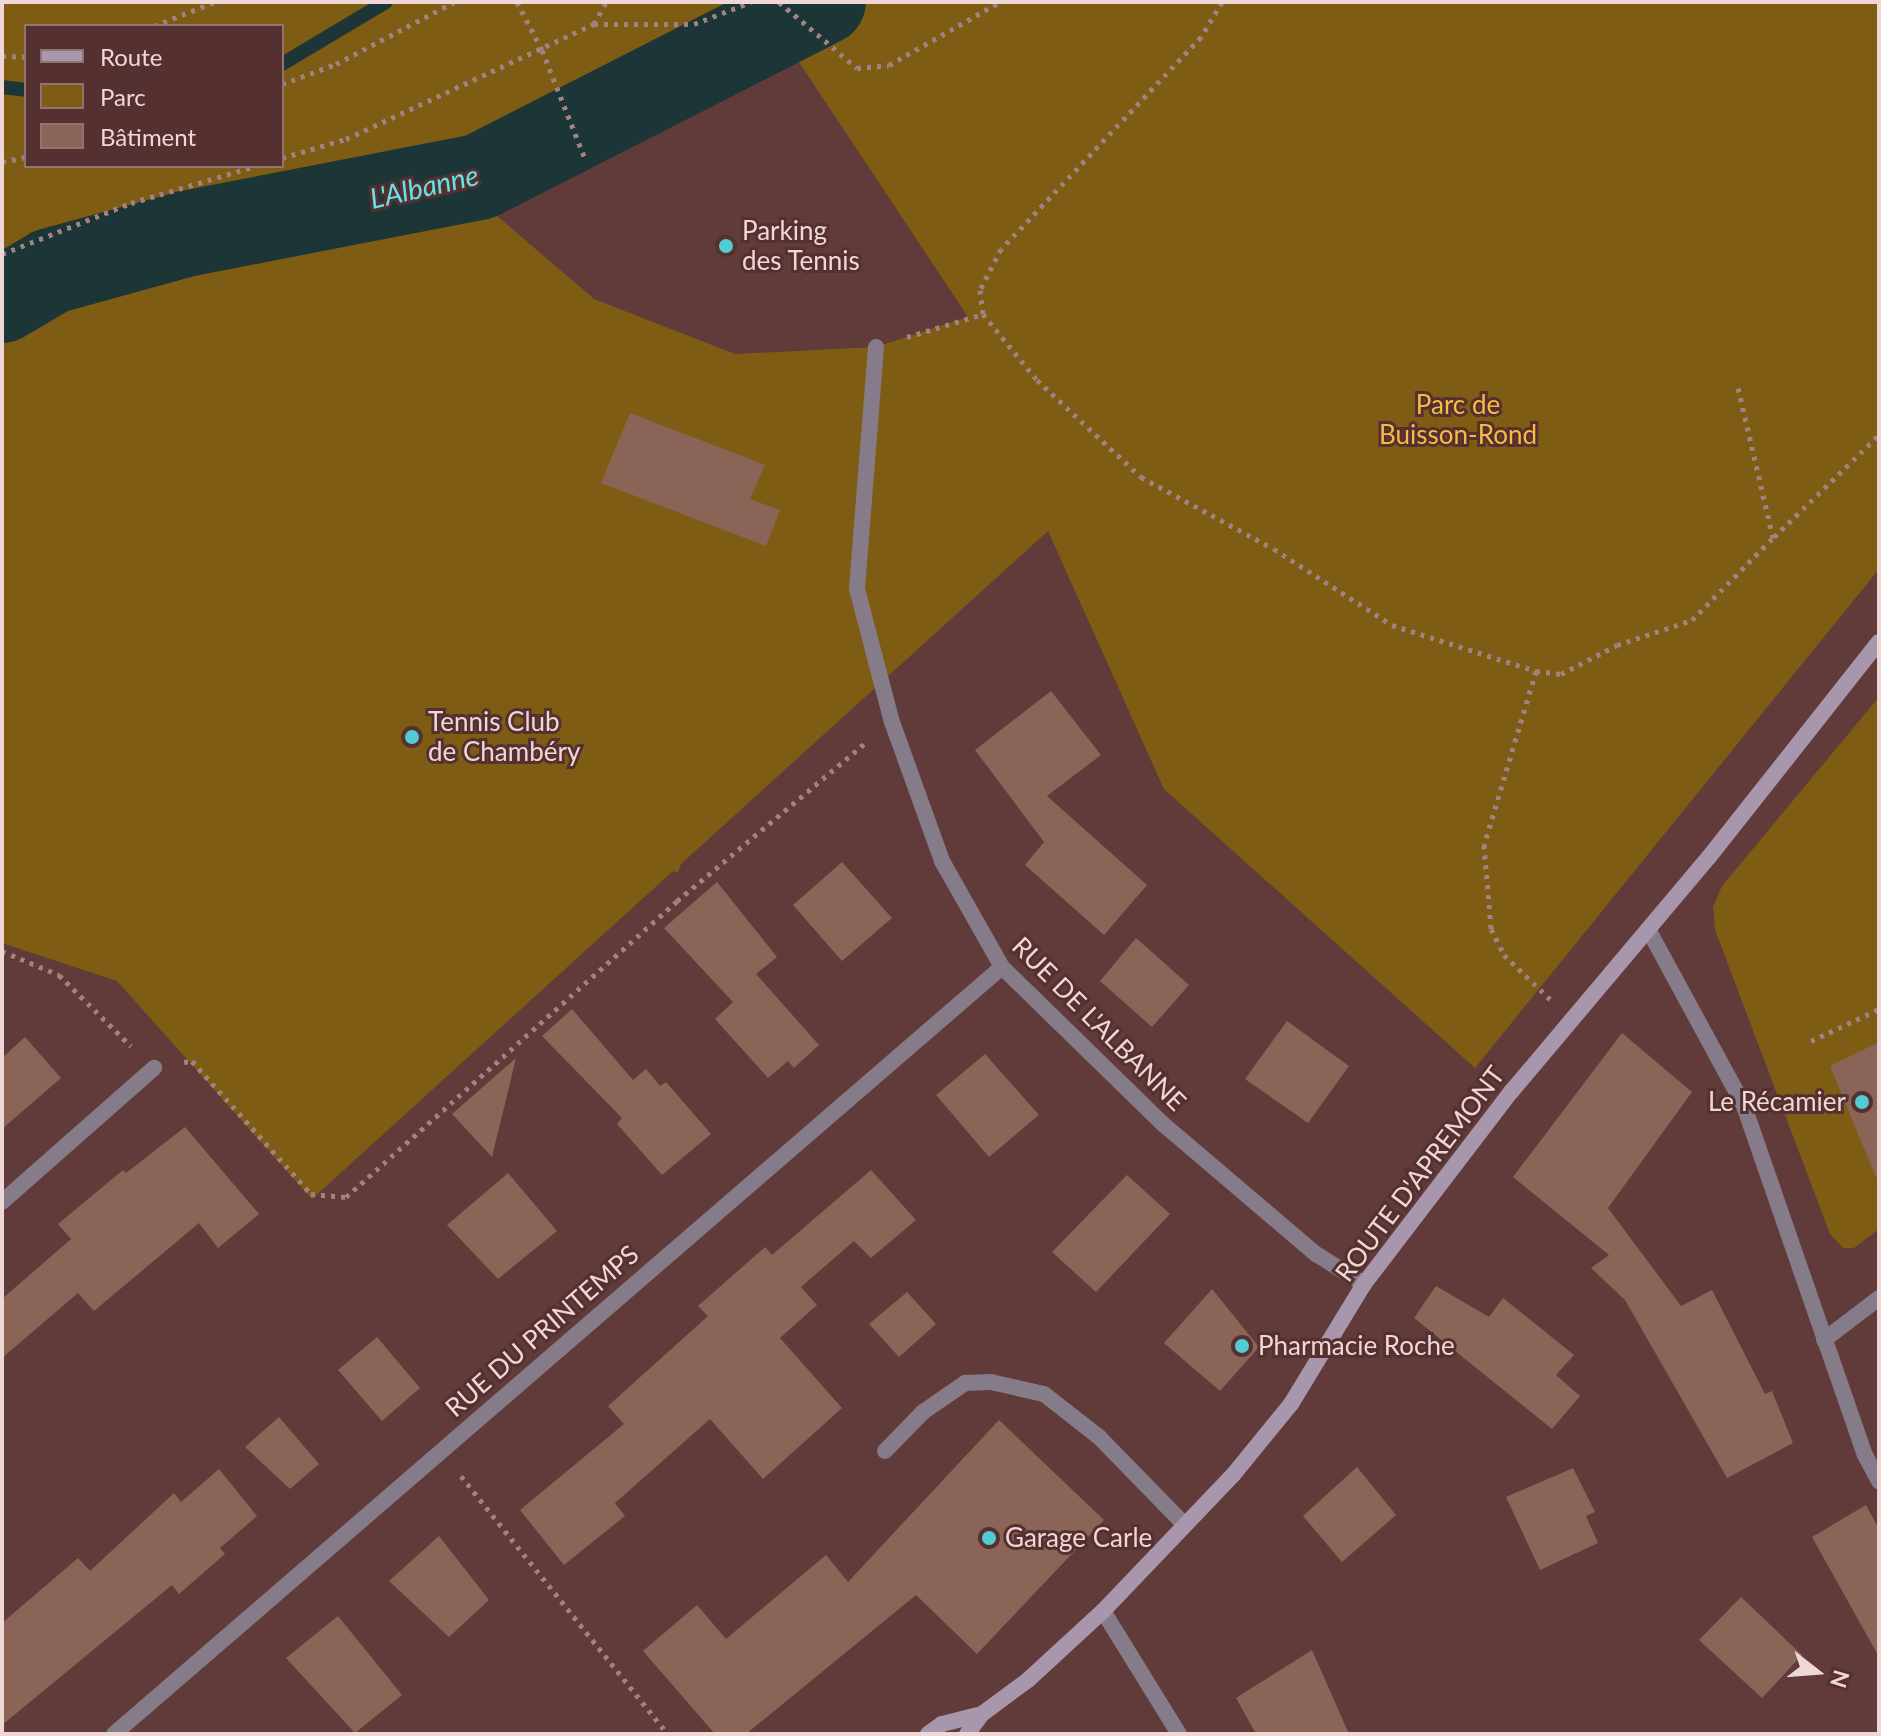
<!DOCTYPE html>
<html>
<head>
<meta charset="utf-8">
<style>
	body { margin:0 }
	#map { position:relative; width:1881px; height:1736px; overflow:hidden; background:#603b3a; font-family:Lato,sans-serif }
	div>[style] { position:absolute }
	.green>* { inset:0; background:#7f5c13 }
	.stream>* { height:14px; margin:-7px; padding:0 7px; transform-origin:7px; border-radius:7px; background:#1c3537 }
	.river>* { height:86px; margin:-43px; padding:0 43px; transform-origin:43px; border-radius:43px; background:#1c3537 }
	.building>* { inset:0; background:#8a6457 }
	.path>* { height:5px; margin-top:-2.5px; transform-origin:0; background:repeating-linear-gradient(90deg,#a18281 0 4px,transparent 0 10px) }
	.lane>* { height:16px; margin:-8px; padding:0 8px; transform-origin:8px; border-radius:8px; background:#867b88 }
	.street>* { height:16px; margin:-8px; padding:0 8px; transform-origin:8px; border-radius:8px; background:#867b88 }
	.secondary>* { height:16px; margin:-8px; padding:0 8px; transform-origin:8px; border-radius:8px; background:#a897ac }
	.dots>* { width:22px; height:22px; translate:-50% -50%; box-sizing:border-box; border:4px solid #553030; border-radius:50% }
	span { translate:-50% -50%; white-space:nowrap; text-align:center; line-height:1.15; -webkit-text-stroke:6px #553030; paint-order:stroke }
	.poi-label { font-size:26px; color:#efd7d6 }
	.left { translate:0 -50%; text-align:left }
	.right { translate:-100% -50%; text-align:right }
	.park-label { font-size:26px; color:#f8bb42 }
	.street-label { font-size:26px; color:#efd7d6 }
	.water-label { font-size:28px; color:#65e3ea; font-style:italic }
	.frame { position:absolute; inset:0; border:4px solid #efd7d6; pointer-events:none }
	.legend { position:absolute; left:24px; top:24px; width:260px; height:144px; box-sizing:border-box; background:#553030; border:2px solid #937372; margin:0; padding:10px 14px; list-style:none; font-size:24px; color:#efd7d6 }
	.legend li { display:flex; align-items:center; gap:16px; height:40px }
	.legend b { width:40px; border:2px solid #937372 }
	.north { position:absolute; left:1777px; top:1632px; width:80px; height:80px; -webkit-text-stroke:6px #553030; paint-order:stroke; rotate:107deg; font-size:22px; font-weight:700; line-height:32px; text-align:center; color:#efd7d6 }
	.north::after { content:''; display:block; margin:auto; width:28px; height:36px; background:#efd7d6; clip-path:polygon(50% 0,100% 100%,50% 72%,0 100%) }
</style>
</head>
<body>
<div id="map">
	<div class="green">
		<i style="clip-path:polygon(evenodd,2px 2px,1879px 2px,1879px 569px,1475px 1068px,1164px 789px,1048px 531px,681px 864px,678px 873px,673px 871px,312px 1199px,117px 981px,2px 943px,2px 2px,26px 26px,282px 26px,282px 166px,26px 166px,26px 26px,2px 2px,795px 56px,968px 317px,876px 347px,735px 354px,594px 299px,469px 192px,586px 161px,795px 56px)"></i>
		<i style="clip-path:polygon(1879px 697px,1879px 1229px,1854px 1248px,1843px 1248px,1830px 1234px,1715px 930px,1713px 907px,1722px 886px)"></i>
	</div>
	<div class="stream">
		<i style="left:282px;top:64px;width:121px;rotate:-30.8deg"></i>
		<i style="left:2px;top:87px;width:24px;rotate:7deg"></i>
	</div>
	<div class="river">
		<i style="left:2px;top:300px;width:57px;rotate:-30.6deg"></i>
		<i style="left:51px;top:271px;width:139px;rotate:-15.4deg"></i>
		<i style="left:185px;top:234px;width:299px;rotate:-11deg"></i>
		<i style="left:479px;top:177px;width:386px;rotate:-27deg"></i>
	</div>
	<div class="building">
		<i style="clip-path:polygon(630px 413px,765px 465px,750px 499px,780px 510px,766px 546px,601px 483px)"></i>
		<i style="clip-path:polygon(1051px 691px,1101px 755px,1047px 796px,1147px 885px,1104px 935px,1025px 865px,1044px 842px,975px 750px)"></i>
		<i style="clip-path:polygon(842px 862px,892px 918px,842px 961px,793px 905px)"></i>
		<i style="clip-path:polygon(717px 882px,777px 957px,756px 974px,819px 1045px,794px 1068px,788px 1061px,768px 1078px,715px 1019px,733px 1002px,664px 928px)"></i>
		<i style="clip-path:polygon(1136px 938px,1189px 985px,1152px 1027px,1100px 981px)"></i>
		<i style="clip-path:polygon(572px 1009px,633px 1080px,646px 1069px,660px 1086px,666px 1082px,711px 1134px,662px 1175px,617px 1124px,622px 1118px,542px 1036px)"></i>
		<i style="clip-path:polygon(1287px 1021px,1349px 1066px,1308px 1123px,1245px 1079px)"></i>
		<i style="clip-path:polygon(1622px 1033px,1692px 1092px,1608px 1208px,1681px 1306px,1712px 1290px,1765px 1394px,1772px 1391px,1793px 1443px,1727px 1478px,1625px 1300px,1591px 1268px,1609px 1255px,1513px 1177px)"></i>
		<i style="clip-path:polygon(25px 1037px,61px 1078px,2px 1129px,2px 1058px)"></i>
		<i style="clip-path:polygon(1879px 1042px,1879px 1182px,1878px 1182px,1830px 1066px)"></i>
		<i style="clip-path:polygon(985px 1054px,1039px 1115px,989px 1157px,936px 1095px)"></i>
		<i style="clip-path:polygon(516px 1058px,492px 1157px,452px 1114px)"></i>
		<i style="clip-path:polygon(185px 1127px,259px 1214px,218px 1248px,199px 1223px,94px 1311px,78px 1293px,2px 1358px,2px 1299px,71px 1239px,58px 1224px,123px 1170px,126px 1173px)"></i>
		<i style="clip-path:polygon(871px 1170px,916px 1220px,871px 1258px,854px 1241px,801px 1287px,817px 1305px,780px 1338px,842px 1408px,763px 1479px,710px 1419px,615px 1503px,625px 1516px,564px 1565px,520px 1510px,624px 1424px,608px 1406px,708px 1316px,698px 1306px,765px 1247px,772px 1255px)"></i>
		<i style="clip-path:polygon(508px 1173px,557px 1231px,498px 1279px,447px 1225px)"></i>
		<i style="clip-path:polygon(1127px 1175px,1170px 1214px,1096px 1292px,1052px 1252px)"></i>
		<i style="clip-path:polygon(1436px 1286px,1489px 1317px,1503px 1298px,1574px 1355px,1556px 1375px,1580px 1396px,1552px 1429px,1414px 1318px)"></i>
		<i style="clip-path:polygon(1212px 1289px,1259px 1347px,1220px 1391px,1164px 1343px)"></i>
		<i style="clip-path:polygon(907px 1292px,936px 1324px,899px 1357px,869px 1324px)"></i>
		<i style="clip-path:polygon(377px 1337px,420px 1388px,382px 1421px,338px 1370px)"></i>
		<i style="clip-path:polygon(279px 1417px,319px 1464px,290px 1489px,245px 1447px)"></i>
		<i style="clip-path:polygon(999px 1420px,1104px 1520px,977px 1654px,916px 1595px,746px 1734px,715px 1734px,643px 1651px,697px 1605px,726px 1639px,826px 1555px,848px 1582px)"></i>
		<i style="clip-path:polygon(1357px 1467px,1396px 1515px,1342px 1562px,1303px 1516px)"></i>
		<i style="clip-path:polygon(1573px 1468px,1595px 1512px,1586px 1516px,1598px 1543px,1540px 1570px,1506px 1497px)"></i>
		<i style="clip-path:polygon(219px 1469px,257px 1516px,220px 1548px,225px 1554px,179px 1594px,172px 1585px,2px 1725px,2px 1623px,78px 1558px,90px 1571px,174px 1493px,181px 1502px)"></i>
		<i style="clip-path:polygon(1866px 1505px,1879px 1529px,1879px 1657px,1812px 1537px)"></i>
		<i style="clip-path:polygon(439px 1536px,489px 1600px,449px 1637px,389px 1581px)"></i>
		<i style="clip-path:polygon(1741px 1597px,1802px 1655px,1762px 1698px,1699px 1640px)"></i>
		<i style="clip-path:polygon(338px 1616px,402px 1695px,355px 1733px,286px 1658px)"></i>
		<i style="clip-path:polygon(1312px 1650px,1349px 1734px,1256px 1734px,1236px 1698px)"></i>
	</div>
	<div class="path">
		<i style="left:517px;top:2px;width:54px;rotate:62.5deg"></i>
		<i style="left:542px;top:50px;width:119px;rotate:68.4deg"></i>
		<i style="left:779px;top:2px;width:102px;rotate:40.2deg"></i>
		<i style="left:857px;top:68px;width:32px;rotate:-5deg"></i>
		<i style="left:889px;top:65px;width:128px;rotate:-29.6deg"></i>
		<i style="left:1222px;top:2px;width:41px;rotate:121deg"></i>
		<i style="left:1201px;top:37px;width:291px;rotate:133.3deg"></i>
		<i style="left:1001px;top:249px;width:46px;rotate:117.1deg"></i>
		<i style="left:980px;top:290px;width:24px;rotate:83deg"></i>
		<i style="left:983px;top:314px;width:85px;rotate:50.7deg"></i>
		<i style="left:1037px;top:380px;width:142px;rotate:43deg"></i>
		<i style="left:1141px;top:477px;width:151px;rotate:28.4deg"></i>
		<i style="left:1274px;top:549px;width:140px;rotate:32.8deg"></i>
		<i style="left:1392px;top:625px;width:151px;rotate:17.7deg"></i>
		<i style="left:1536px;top:671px;width:25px;rotate:7deg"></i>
		<i style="left:1561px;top:674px;width:63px;rotate:-27.4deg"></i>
		<i style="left:1617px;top:645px;width:79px;rotate:-18.4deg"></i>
		<i style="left:1692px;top:620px;width:115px;rotate:-45.4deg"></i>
		<i style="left:1773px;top:538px;width:159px;rotate:-103.1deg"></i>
		<i style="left:594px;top:24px;width:25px;rotate:-61deg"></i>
		<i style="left:154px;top:26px;width:65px;rotate:-21.8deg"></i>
		<i style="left:2px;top:56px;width:24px;rotate:2deg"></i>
		<i style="left:282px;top:84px;width:58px;rotate:-20.3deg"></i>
		<i style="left:336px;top:64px;width:133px;rotate:-27.7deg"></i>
		<i style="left:282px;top:158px;width:67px;rotate:-16.5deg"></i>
		<i style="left:346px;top:139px;width:273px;rotate:-24.9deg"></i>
		<i style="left:594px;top:24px;width:100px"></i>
		<i style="left:694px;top:24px;width:61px;rotate:-21.1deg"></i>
		<i style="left:2px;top:162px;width:25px;rotate:-12deg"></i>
		<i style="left:2px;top:254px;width:139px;rotate:-21.6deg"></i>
		<i style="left:131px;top:203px;width:130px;rotate:-16.5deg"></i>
		<i style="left:907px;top:337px;width:79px;rotate:-16.8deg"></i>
		<i style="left:1774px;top:537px;width:146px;rotate:-44.2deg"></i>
		<i style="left:1536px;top:671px;width:182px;rotate:106.6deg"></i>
		<i style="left:1484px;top:845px;width:84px;rotate:85.2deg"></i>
		<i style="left:1491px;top:929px;width:29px;rotate:63deg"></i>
		<i style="left:1504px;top:955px;width:64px;rotate:43.7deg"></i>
		<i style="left:2px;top:951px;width:62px;rotate:22.8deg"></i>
		<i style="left:59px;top:975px;width:101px;rotate:44.6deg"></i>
		<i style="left:1811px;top:1041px;width:75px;rotate:-25.2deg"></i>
		<i style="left:184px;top:1062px;width:8px;rotate:-7deg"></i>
		<i style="left:192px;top:1061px;width:178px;rotate:48.2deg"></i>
		<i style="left:311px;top:1194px;width:35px;rotate:5deg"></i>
		<i style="left:346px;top:1197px;width:444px;rotate:-41.8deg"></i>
		<i style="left:677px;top:901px;width:244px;rotate:-40deg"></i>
		<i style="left:461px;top:1476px;width:331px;rotate:51.3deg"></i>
	</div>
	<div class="lane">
		<i style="left:885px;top:1451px;width:54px;rotate:-45.7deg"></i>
		<i style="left:923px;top:1412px;width:51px;rotate:-34.6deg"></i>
		<i style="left:965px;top:1383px;width:26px;rotate:-2deg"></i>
		<i style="left:991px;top:1382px;width:54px;rotate:12.8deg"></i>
		<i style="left:1044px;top:1394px;width:70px;rotate:38deg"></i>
		<i style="left:1099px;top:1437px;width:120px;rotate:45.7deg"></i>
	</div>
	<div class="street">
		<i style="left:876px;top:347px;width:243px;rotate:94.5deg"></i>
		<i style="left:857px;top:589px;width:138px;rotate:75.3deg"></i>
		<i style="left:892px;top:722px;width:148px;rotate:70.2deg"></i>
		<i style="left:942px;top:861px;width:122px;rotate:60.5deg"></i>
		<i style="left:1002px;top:967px;width:225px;rotate:44.3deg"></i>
		<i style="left:1163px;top:1124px;width:201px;rotate:40.4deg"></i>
		<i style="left:1316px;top:1254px;width:57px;rotate:32deg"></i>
		<i style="left:1648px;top:929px;width:201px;rotate:61.5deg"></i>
		<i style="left:1744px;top:1106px;width:369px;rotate:70.9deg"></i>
		<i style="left:1865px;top:1455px;width:30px;rotate:62deg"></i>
		<i style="left:2px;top:1202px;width:203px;rotate:-41.4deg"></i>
		<i style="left:1824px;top:1340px;width:69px;rotate:-37.4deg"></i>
		<i style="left:1103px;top:1611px;width:145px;rotate:58.3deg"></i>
		<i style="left:114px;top:1734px;width:1173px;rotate:-40.82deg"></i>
	</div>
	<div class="secondary">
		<i style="left:928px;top:1734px;width:17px;rotate:-36deg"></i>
		<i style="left:942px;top:1724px;width:41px;rotate:-14deg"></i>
		<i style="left:967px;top:1734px;width:25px;rotate:-53deg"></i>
		<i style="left:982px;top:1714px;width:57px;rotate:-36.5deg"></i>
		<i style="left:1028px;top:1680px;width:102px;rotate:-42.6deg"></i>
		<i style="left:1103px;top:1611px;width:188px;rotate:-46.3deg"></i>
		<i style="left:1233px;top:1475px;width:92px;rotate:-50.8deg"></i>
		<i style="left:1291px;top:1404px;width:140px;rotate:-58.7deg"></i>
		<i style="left:1364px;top:1284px;width:242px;rotate:-52.6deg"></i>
		<i style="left:1511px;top:1092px;width:307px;rotate:-49.9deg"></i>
		<i style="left:1709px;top:857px;width:274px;rotate:-51.7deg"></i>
	</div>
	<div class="dots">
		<i style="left:726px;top:246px;background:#51ccd3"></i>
		<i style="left:412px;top:737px;background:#51ccd3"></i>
		<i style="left:1862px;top:1102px;background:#51ccd3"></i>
		<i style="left:1242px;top:1346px;background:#51ccd3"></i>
		<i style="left:989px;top:1538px;background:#51ccd3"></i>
	</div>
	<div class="poi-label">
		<span class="left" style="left:742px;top:246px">Parking<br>des Tennis</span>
		<span class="left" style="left:428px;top:737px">Tennis Club<br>de Chambéry</span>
		<span class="right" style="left:1846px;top:1102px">Le Récamier</span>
		<span class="left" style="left:1258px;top:1346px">Pharmacie Roche</span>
		<span class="left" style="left:1005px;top:1538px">Garage Carle</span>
	</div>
	<div class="park-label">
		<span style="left:1458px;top:420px">Parc de<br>Buisson-Rond</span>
	</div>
	<div class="street-label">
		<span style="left:1099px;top:1024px;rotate:45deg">RUE DE L'ALBANNE</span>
		<span style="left:1420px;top:1174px;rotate:-53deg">ROUTE D'APREMONT</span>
		<span style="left:542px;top:1331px;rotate:-41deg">RUE DU PRINTEMPS</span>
	</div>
	<div class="water-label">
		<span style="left:424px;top:186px;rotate:-13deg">L'Albanne</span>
	</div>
	<div class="frame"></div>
	<ul class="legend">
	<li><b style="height:10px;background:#a897ac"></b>Route</li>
	<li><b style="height:22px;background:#7f5c13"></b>Parc</li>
	<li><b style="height:22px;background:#8a6457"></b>Bâtiment</li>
	</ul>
	<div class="north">N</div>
</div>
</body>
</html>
